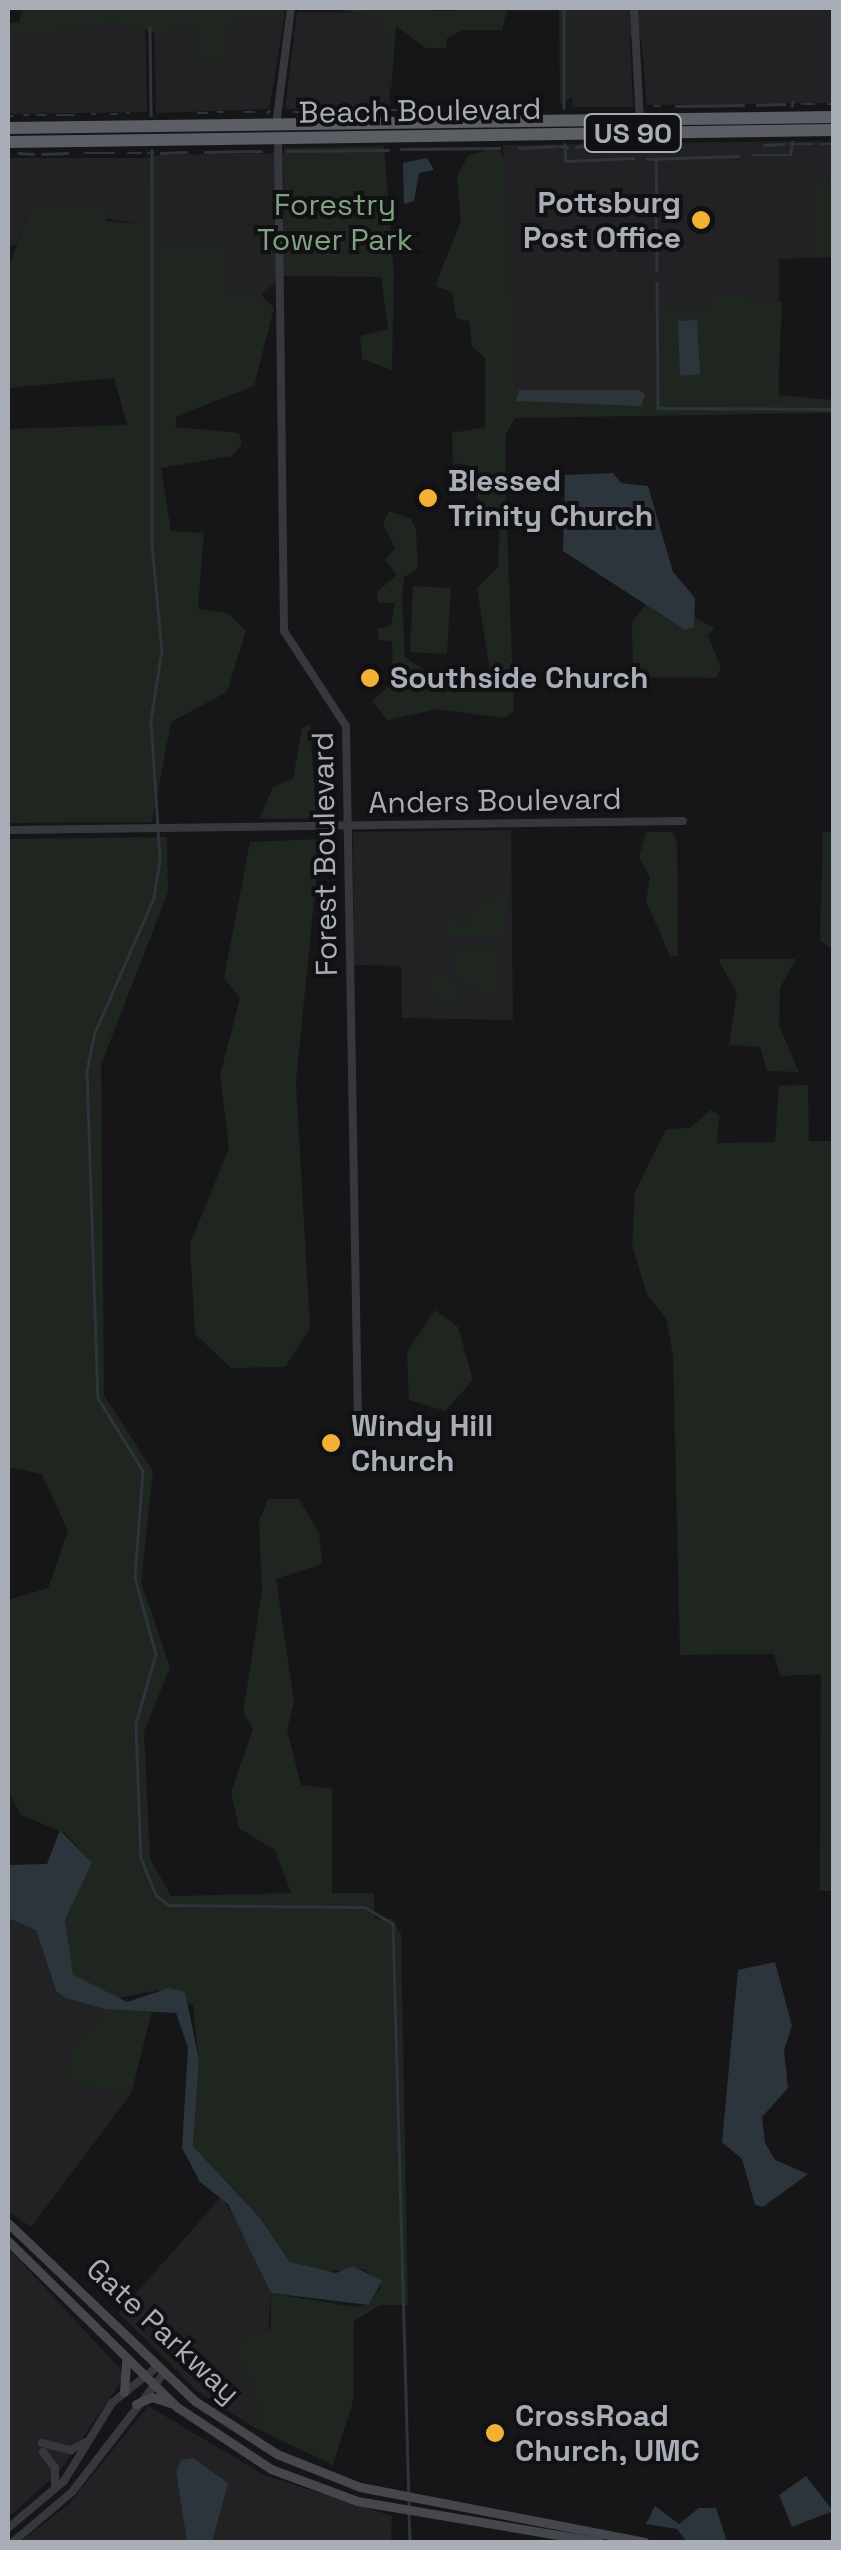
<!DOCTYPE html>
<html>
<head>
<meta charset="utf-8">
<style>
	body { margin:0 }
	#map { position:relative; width:841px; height:2550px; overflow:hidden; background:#161618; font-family:"Space Grotesk",sans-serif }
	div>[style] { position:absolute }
	.built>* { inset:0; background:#222225 }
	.green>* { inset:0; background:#1e261f }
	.water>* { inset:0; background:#2c353c }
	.stream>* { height:2.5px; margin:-1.25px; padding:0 1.25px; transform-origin:1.25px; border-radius:1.25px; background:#2c353c }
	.tertiary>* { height:8px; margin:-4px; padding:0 4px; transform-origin:4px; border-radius:4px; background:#37383d }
	.secondary>* { height:9px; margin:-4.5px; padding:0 4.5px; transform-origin:4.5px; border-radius:4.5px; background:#45474d }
	.trunk>* { height:12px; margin:-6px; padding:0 6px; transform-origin:6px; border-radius:6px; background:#5b5e65 }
	.dots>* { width:28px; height:28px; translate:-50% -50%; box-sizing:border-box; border:5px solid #111113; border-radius:50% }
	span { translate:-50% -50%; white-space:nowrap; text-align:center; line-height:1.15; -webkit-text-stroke:8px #111113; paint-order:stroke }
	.shield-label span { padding:2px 8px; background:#111113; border:2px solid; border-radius:8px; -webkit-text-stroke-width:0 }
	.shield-label { font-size:28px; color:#a8adb8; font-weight:700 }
	.street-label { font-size:30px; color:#a8adb8 }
	.poi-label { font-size:30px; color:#a8adb8; font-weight:700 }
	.right { translate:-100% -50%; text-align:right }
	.left { translate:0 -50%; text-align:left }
	.park-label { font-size:30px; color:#7fa381 }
	.frame { position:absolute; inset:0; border:10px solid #a8adb8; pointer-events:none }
</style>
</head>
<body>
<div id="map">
	<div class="built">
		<i style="clip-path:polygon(573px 8px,833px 8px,833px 103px,647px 105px,641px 38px,630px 37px,633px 107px,572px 107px)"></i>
		<i style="clip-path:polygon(297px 12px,388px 13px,390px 109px,285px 109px)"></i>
		<i style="clip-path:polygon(285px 14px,269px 109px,156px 113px,154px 17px)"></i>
		<i style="clip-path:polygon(145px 17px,147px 112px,8px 114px,8px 35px)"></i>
		<i style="clip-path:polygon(833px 141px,833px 257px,779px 259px,779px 411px,507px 411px,503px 145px)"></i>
		<i style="clip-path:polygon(284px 153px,283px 276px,261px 295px,224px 292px,161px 246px,158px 155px)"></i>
		<i style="clip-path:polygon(8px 158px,148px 158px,146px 212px,137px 224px,30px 205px,16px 245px,8px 246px)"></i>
		<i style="clip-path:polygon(511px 830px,513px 1020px,402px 1018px,401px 966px,354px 965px,353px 832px)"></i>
		<i style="clip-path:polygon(8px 1918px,36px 1930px,56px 1992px,105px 2009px,73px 2044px,67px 2084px,131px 2094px,31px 2227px,8px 2211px)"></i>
		<i style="clip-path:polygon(221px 2197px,253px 2244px,271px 2293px,262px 2409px,253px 2427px,198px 2392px,119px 2313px)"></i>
		<i style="clip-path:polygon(8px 2248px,126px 2375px,59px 2472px,8px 2518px)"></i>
		<i style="clip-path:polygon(148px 2406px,264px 2475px,392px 2516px,391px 2542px,20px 2542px,69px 2504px)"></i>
	</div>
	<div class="green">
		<i style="clip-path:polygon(23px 8px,286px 8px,281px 20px,230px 22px,227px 62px,202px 62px,193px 24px,156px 33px,114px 22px,8px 38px,8px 24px,19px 22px)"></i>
		<i style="clip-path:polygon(328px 8px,447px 11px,517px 8px,507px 10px,502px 30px,463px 30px,447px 38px,446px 48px,426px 48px,396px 26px,391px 93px,383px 17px)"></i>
		<i style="clip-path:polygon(559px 8px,573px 8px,572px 97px,560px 104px)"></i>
		<i style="clip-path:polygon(384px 146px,394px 274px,392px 370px,362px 359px,360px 336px,388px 329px,381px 277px,283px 276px,284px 148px)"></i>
		<i style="clip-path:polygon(486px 150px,500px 151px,505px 163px,516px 401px,649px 405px,652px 394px,665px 390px,663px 310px,709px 309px,709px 296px,749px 297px,782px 302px,778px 395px,833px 400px,833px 413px,515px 418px,506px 434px,505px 475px,514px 711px,504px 718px,437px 709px,387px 720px,373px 701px,393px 681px,392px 641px,379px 640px,377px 629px,391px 625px,395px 603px,378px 603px,377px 592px,397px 575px,385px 560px,395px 548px,383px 524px,389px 511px,411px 519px,416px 530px,418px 568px,404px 577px,402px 598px,405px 657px,447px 686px,478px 688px,491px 678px,477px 588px,498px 567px,500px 520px,484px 516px,467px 465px,453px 463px,452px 433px,485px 427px,485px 358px,472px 346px,469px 321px,456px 318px,452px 292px,435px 286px,461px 221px,457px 176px,468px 156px)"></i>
		<i style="clip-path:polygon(158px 155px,161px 246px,227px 245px,224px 292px,261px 295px,274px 308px,254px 386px,177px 416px,175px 427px,239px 433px,242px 444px,232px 456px,161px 468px,171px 531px,204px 533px,198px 609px,228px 613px,246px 631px,227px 692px,171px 722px,152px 822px,8px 823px,8px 429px,127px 425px,114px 378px,8px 388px,8px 271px,30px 205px,101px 204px,106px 221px,137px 224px,146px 212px,148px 158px)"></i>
		<i style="clip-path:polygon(812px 174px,833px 187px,833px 252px,822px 257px,812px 254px)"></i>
		<i style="clip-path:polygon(413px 586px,451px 588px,447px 654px,410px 652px)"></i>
		<i style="clip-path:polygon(646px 604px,662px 616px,694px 627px,694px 617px,714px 628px,708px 636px,721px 668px,716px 678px,633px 677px,632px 622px)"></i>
		<i style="clip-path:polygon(310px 724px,316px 818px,259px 819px,273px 787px,293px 779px,302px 728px)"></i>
		<i style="clip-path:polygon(646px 832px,672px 832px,677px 841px,678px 957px,670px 956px,646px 901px,650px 877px,639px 858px)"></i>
		<i style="clip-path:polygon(823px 832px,833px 832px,833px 950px,820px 940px)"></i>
		<i style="clip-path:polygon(167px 837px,168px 892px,101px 1065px,104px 1395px,153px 1471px,141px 1582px,170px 1667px,144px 1732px,150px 1859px,171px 1896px,291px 1893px,275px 1850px,239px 1828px,231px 1792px,253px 1729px,243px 1712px,262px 1592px,259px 1521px,268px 1499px,299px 1499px,319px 1533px,322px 1564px,276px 1579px,294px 1702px,287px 1730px,301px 1785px,332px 1789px,332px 1893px,374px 1893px,375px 1919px,392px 1919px,401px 1934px,408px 2305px,380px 2305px,354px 2321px,353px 2401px,333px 2465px,253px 2427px,262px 2409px,233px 2343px,271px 2329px,271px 2293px,355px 2307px,369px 2305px,381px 2286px,364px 2269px,312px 2272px,290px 2262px,260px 2218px,193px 2146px,199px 2060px,193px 2005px,158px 1990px,114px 1999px,73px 1976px,65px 1920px,92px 1863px,65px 1833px,21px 1815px,8px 1792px,8px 1600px,48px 1588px,68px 1531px,42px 1474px,8px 1467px,8px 839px)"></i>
		<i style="clip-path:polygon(320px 839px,296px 1082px,310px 1328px,285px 1367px,231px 1368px,195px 1334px,190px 1244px,229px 1148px,220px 1075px,240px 998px,224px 978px,250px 842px)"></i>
		<i style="clip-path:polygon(508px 894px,504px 939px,449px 936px,448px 916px,462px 916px,463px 928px,475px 904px)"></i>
		<i style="clip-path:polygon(497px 945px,504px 998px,489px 998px,456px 976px,450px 947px)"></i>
		<i style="clip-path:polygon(718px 959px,796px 959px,780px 988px,779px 1025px,799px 1072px,767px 1071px,760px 1047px,729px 1045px,737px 993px)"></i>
		<i style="clip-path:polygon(429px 972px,455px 980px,463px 1005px,435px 1005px)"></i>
		<i style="clip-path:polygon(808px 1085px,809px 1141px,834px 1141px,833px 1891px,820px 1891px,821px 1674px,780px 1676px,774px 1654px,680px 1655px,673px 1355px,666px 1318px,647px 1295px,632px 1245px,635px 1192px,666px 1129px,690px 1128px,711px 1110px,719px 1115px,717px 1143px,775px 1142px,779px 1086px)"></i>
		<i style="clip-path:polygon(435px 1310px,458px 1327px,473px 1380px,445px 1411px,409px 1400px,407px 1352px)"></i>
		<i style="clip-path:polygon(153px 2007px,131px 2094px,66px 2084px,73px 2044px,105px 2009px)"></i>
	</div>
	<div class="water">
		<i style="clip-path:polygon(427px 158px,434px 170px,419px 173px,414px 201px,404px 204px,403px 163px)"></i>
		<i style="clip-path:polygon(697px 320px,700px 374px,680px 376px,678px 321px)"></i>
		<i style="clip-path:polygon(638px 390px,645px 394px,641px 406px,516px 401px,519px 390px)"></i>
		<i style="clip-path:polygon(613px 473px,621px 483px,648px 486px,673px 572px,695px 598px,694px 627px,685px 630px,563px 551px,565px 475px)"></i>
		<i style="clip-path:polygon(60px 1830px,92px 1863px,65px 1920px,73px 1975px,127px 2002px,169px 1988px,185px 1992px,199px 2060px,193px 2146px,260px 2218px,290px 2262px,336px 2273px,353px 2266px,382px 2281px,369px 2305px,271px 2293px,228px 2204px,200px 2182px,182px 2148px,188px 2048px,176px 2013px,105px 2009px,66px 1998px,56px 1991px,36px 1930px,8px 1918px,8px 1865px,47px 1864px)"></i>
		<i style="clip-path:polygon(775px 1962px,792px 2026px,784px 2050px,788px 2088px,762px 2117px,765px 2143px,775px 2160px,808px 2174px,763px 2207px,755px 2205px,742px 2159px,722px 2142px,738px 1970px)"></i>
		<i style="clip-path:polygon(193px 2458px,228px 2483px,212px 2542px,187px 2541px,176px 2471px,181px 2460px)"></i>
		<i style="clip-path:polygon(806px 2476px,833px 2511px,792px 2527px,779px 2495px)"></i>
		<i style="clip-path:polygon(655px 2506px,679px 2524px,699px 2508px,716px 2508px,727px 2542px,687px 2542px,677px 2529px,646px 2524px)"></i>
	</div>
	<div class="stream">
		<i style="left:445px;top:8px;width:9px"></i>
		<i style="left:564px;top:8px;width:100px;rotate:90deg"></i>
		<i style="left:150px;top:27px;width:88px;rotate:89.3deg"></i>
		<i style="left:802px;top:104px;width:12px"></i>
		<i style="left:828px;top:104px;width:6px"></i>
		<i style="left:757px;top:105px;width:27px;rotate:-2deg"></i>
		<i style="left:654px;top:106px;width:6px"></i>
		<i style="left:676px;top:106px;width:67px;rotate:-0.9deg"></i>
		<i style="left:792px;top:106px;width:4px;rotate:-90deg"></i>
		<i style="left:464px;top:109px;width:71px;rotate:-0.8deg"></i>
		<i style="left:388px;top:110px;width:59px"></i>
		<i style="left:349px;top:111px;width:3px"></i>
		<i style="left:362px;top:111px;width:12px;rotate:-5deg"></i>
		<i style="left:218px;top:112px;width:5px"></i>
		<i style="left:244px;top:112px;width:10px"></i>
		<i style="left:267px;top:112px;width:2px;rotate:-27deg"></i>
		<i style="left:294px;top:112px;width:14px"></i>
		<i style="left:323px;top:112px;width:3px"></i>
		<i style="left:127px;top:113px;width:2px"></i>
		<i style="left:198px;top:113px;width:9px"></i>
		<i style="left:92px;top:114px;width:3px"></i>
		<i style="left:111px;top:114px;width:6px"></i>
		<i style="left:24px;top:115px;width:4px"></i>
		<i style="left:37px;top:115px;width:9px"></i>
		<i style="left:57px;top:115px;width:17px"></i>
		<i style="left:10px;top:116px;width:3px"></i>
		<i style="left:565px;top:144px;width:17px;rotate:87deg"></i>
		<i style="left:566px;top:161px;width:67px;rotate:-2.6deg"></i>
		<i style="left:790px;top:144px;width:23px"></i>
		<i style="left:821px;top:144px;width:13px"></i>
		<i style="left:764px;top:145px;width:20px;rotate:-3deg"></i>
		<i style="left:560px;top:146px;width:7px;rotate:8deg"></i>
		<i style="left:576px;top:147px;width:7px;rotate:-8deg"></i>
		<i style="left:519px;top:148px;width:37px;rotate:-3deg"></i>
		<i style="left:401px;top:149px;width:98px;rotate:-0.6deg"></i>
		<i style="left:152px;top:150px;width:395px;rotate:90deg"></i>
		<i style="left:152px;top:545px;width:106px;rotate:84.6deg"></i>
		<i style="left:162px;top:651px;width:70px;rotate:99.1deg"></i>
		<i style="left:151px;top:720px;width:140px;rotate:86.3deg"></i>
		<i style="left:160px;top:860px;width:38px;rotate:99deg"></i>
		<i style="left:154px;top:898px;width:147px;rotate:113.6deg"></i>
		<i style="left:95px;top:1033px;width:39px;rotate:102deg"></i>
		<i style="left:87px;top:1071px;width:327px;rotate:88.1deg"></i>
		<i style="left:98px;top:1398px;width:86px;rotate:58.3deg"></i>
		<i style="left:143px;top:1471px;width:107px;rotate:94.3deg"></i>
		<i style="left:135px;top:1578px;width:79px;rotate:74.6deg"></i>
		<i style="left:156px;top:1654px;width:73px;rotate:105.9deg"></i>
		<i style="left:136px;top:1724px;width:134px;rotate:87.9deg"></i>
		<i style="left:141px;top:1858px;width:40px;rotate:68deg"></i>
		<i style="left:156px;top:1895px;width:16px;rotate:38deg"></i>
		<i style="left:169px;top:1905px;width:196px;rotate:0.6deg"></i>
		<i style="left:365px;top:1907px;width:33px;rotate:31deg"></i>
		<i style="left:393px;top:1924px;width:581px;rotate:88.42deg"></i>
		<i style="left:287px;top:151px;width:101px;rotate:-0.6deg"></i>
		<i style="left:205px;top:152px;width:56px;rotate:-1deg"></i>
		<i style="left:19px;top:153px;width:14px;rotate:4deg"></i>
		<i style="left:85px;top:153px;width:29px"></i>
		<i style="left:128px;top:153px;width:13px"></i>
		<i style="left:148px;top:153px;width:6px"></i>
		<i style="left:161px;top:153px;width:25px;rotate:-2deg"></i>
		<i style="left:42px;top:154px;width:25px;rotate:-2deg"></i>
		<i style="left:752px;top:155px;width:38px"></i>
		<i style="left:790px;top:155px;width:13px;rotate:-81deg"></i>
		<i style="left:647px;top:159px;width:91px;rotate:-1.9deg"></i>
		<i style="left:656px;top:160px;width:43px;rotate:88.7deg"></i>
		<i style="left:656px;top:218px;width:52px;rotate:88.9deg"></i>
		<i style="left:657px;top:283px;width:125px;rotate:89.5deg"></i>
		<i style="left:658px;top:408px;width:176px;rotate:0.3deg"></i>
		<i style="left:409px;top:2513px;width:29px;rotate:88deg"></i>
	</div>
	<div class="tertiary">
		<i style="left:634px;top:8px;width:115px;rotate:87deg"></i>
		<i style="left:276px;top:125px;width:118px;rotate:-82.7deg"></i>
		<i style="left:278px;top:139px;width:492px;rotate:89.3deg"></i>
		<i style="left:284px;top:631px;width:113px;rotate:56.9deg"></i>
		<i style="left:346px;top:726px;width:694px;rotate:89.01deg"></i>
		<i style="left:8px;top:830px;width:675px;rotate:-0.76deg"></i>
		<i style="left:42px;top:2443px;width:30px;rotate:14deg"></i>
		<i style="left:71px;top:2450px;width:17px;rotate:-28deg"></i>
		<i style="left:43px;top:2452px;width:20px;rotate:53deg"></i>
		<i style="left:55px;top:2468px;width:19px;rotate:90deg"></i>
		<i style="left:8px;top:2528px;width:73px;rotate:-40deg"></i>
		<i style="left:64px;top:2481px;width:92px;rotate:-58.4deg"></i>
		<i style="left:112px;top:2403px;width:59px;rotate:-38.8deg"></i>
		<i style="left:13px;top:2542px;width:77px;rotate:-40.3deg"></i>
		<i style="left:72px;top:2492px;width:150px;rotate:-52.3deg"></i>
	</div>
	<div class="secondary">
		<i style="left:8px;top:2223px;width:258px;rotate:43.6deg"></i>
		<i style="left:195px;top:2401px;width:98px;rotate:32.9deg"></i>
		<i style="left:277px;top:2454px;width:89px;rotate:21.7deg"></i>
		<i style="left:360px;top:2487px;width:290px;rotate:10.9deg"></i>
		<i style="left:8px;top:2241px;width:237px;rotate:44.5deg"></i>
		<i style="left:177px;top:2407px;width:113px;rotate:33.4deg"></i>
		<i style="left:271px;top:2469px;width:92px;rotate:20.4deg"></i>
		<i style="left:357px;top:2501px;width:246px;rotate:9.6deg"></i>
		<i style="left:124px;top:2392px;width:32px;rotate:-86deg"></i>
		<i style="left:136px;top:2404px;width:17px;rotate:-24deg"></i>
		<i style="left:152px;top:2397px;width:20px;rotate:18deg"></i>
	</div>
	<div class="trunk">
		<i style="left:8px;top:128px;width:826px;rotate:-0.76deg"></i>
		<i style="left:8px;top:142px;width:826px;rotate:-0.83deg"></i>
	</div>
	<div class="dots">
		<i style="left:701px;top:220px;background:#f2b134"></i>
		<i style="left:428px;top:498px;background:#f2b134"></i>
		<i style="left:370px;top:678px;background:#f2b134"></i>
		<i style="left:331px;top:1443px;background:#f2b134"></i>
		<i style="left:495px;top:2433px;background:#f2b134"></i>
	</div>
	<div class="shield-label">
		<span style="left:633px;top:133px">US 90</span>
	</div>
	<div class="street-label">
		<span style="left:420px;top:111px;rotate:-1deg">Beach Boulevard</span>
		<span style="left:495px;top:801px;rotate:-1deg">Anders Boulevard</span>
		<span style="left:325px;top:854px;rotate:-91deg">Forest Boulevard</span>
		<span style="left:163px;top:2331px;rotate:43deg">Gate Parkway</span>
	</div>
	<div class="poi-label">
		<span class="right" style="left:681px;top:220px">Pottsburg<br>Post Office</span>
		<span class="left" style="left:448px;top:498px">Blessed<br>Trinity Church</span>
		<span class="left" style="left:390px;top:678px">Southside Church</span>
		<span class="left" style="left:351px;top:1443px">Windy Hill<br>Church</span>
		<span class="left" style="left:515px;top:2433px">CrossRoad<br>Church, UMC</span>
	</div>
	<div class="park-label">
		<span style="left:335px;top:222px">Forestry<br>Tower Park</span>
	</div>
	<div class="frame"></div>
</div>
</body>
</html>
